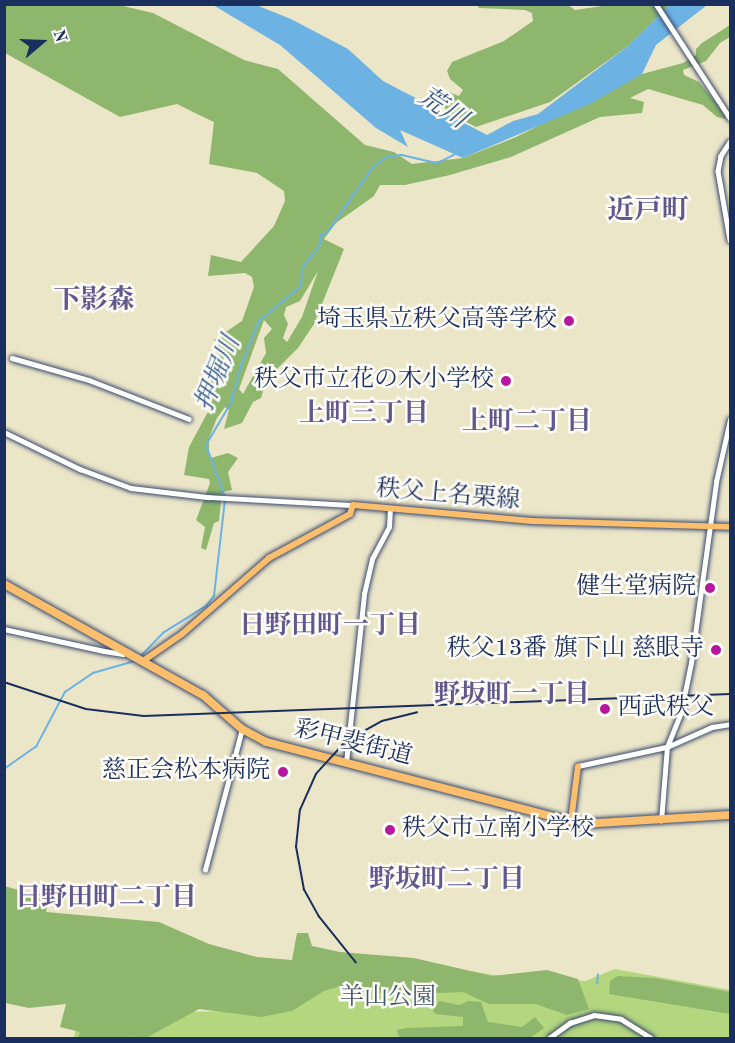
<!DOCTYPE html>
<html>
<head>
<meta charset="utf-8">
<style>
	body { margin:0 }
	#map { position:relative; width:735px; height:1043px; overflow:hidden; background:#ece6c9; font-family:"Old Standard TT","Noto Serif JP",serif }
	div>[style] { position:absolute }
	.green>* { inset:0; background:#b3d67e }
	.forest>* { inset:0; background:#8eb76d }
	.water>* { inset:0; background:#6cb2e3 }
	.stream>* { height:1.5px; margin:-0.75px; padding:0 0.75px; transform-origin:0.75px; border-radius:0.75px; background:#6cb2e3 }
	.roads { filter:drop-shadow(0 0 2px #3a4a6e) drop-shadow(0 0 2px #3a4a6e) }
	.minor>* { height:4.5px; margin:-2.25px; padding:0 2.25px; transform-origin:2.25px; border-radius:2.25px; background:#fff }
	.major>* { height:6px; margin:-3px; padding:0 3px; transform-origin:3px; border-radius:3px; background:#fabe6d }
	.highway>* { height:8px; margin:-4px; padding:0 4px; transform-origin:4px; border-radius:4px; background:#fabe6d }
	.rail>* { height:1.5px; margin:-0.75px; padding:0 0.75px; transform-origin:0.75px; border-radius:0.75px; background:#1b2f5e }
	.dots>* { width:16px; height:16px; translate:-50% -50%; box-sizing:border-box; border:3px solid #fdfcf7; border-radius:50% }
	span { translate:-50% -50%; white-space:nowrap; text-align:center; line-height:1.15; -webkit-text-stroke:5px #fdfcf7; paint-order:stroke }
	.poi-label { font-size:24px; color:#1b2f5e }
	.right { translate:-100% -50%; text-align:right }
	.left { translate:0 -50%; text-align:left }
	.street-label { font-size:24px; color:#1b2f5e }
	.park-label { font-size:24px; color:#415966 }
	.water-label { font-size:26px; color:#375d8d; font-style:italic }
	.neighbourhood-label { font-size:26px; color:#61598d; font-weight:700 }
	.quarter-label { font-size:27px; color:#61598d; font-weight:700 }
	.frame { position:absolute; inset:0; border:6px solid #1b2f5e; pointer-events:none }
	.north { position:absolute; left:12px; top:12px; width:60px; height:60px; -webkit-text-stroke:4px #fdfcf7; paint-order:stroke; rotate:71deg; font-size:16px; font-weight:700; line-height:24px; text-align:center; color:#1b2f5e }
	.north::after { content:''; display:block; margin:auto; width:21px; height:27px; background:#1b2f5e; clip-path:polygon(50% 0,100% 100%,50% 72%,0 100%) }
</style>
</head>
<body>
<div id="map">
	<div class="green">
		<i style="clip-path:polygon(426px 964px,513px 978px,585px 981px,615px 969px,730px 990px,730px 1038px,74px 1038px,77px 1025px,185px 1012px,229px 1011px)"></i>
	</div>
	<div class="forest">
		<i style="clip-path:polygon(evenodd,5px 5px,119px 5px,153px 13px,244px 60px,278px 69px,365px 145px,394px 152px,412px 164px,463px 158px,516px 137px,642px 74px,683px 63px,696px 55px,696px 49px,702px 43px,730px 25px,730px 37px,720px 43px,706px 61px,683px 70px,684px 75px,699px 82px,726px 115px,725px 119px,717px 117px,703px 105px,648px 89px,630px 98px,644px 102px,642px 113px,600px 117px,511px 157px,450px 175px,405px 185px,380px 185px,374px 196px,336px 223px,324px 239px,344px 249px,314px 324px,298px 348px,266px 380px,261px 398px,253px 402px,242px 423px,224px 429px,229px 410px,225px 407px,217px 418px,209px 438px,209px 455px,211px 458px,228px 453px,238px 458px,228px 472px,232px 490px,222px 492px,219px 521px,214px 523px,206px 550px,201px 548px,205px 527px,196px 520px,210px 483px,209px 479px,184px 475px,189px 447px,209px 410px,203px 404px,211px 367px,219px 357px,214px 340px,242px 321px,254px 287px,252px 277px,245px 273px,208px 276px,211px 255px,241px 262px,274px 226px,285px 201px,284px 191px,257px 173px,209px 164px,214px 122px,195px 113px,177px 104px,120px 117px,5px 53px,5px 5px,318px 271px,302px 317px,287px 342px,283px 338px,288px 324px,284px 315px,286px 307px,300px 301px,318px 271px,5px 5px,264px 320px,272px 329px,264px 338px,266px 353px,243px 394px,239px 389px,264px 320px)"></i>
		<i style="clip-path:polygon(477px 5px,568px 5px,575px 10px,609px 5px,670px 5px,628px 46px,550px 102px,476px 127px,449px 113px,434px 93px,441px 89px,459px 96px,463px 90px,450px 79px,447px 71px,452px 62px,504px 41px,533px 21px,532px 13px,525px 10px,479px 8px)"></i>
		<i style="clip-path:polygon(4px 886px,34px 894px,50px 893px,46px 912px,159px 922px,209px 944px,257px 957px,292px 960px,297px 933px,308px 933px,312px 946px,340px 952px,414px 958px,492px 976px,547px 970px,578px 979px,589px 1009px,567px 1015px,536px 1004px,489px 1004px,463px 992px,392px 995px,341px 986px,324px 991px,292px 1011px,261px 1017px,199px 1009px,146px 1038px,132px 1038px,130px 1035px,130px 1038px,78px 1038px,80px 1032px,60px 1027px,66px 1004px,29px 1008px,5px 1003px)"></i>
		<i style="clip-path:polygon(618px 976px,655px 978px,730px 992px,730px 1014px,609px 994px,610px 981px)"></i>
		<i style="clip-path:polygon(439px 1001px,460px 1005px,468px 1001px,481px 1002px,488px 1022px,522px 1027px,535px 1017px,544px 1028px,530px 1038px,402px 1038px,398px 1035px,397px 1030px,406px 1028px,463px 1026px,463px 1017px,436px 1014px,433px 1011px)"></i>
	</div>
	<div class="water">
		<i style="clip-path:polygon(213px 5px,256px 5px,291px 19px,348px 49px,383px 81px,487px 135px,513px 121px,538px 114px,628px 46px,670px 5px,707px 5px,656px 45px,642px 74px,590px 104px,463px 158px,400px 130px,408px 147px,376px 128px,280px 45px)"></i>
	</div>
	<div class="stream">
		<i style="left:224px;top:495px;width:53px;rotate:-109.8deg"></i>
		<i style="left:206px;top:445px;width:49px;rotate:-59.2deg"></i>
		<i style="left:231px;top:403px;width:39px;rotate:-75deg"></i>
		<i style="left:241px;top:365px;width:48px;rotate:-67.8deg"></i>
		<i style="left:259px;top:321px;width:53px;rotate:-39.7deg"></i>
		<i style="left:300px;top:287px;width:22px;rotate:-80deg"></i>
		<i style="left:304px;top:265px;width:23px;rotate:-49deg"></i>
		<i style="left:319px;top:248px;width:13px;rotate:-81deg"></i>
		<i style="left:321px;top:235px;width:6px;rotate:-18deg"></i>
		<i style="left:327px;top:233px;width:80px;rotate:-55.1deg"></i>
		<i style="left:373px;top:167px;width:17px;rotate:-36deg"></i>
		<i style="left:387px;top:157px;width:15px;rotate:-8deg"></i>
		<i style="left:402px;top:155px;width:37px;rotate:13deg"></i>
		<i style="left:438px;top:163px;width:18px;rotate:-27deg"></i>
		<i style="left:141px;top:656px;width:32px;rotate:-46deg"></i>
		<i style="left:163px;top:633px;width:51px;rotate:-32.1deg"></i>
		<i style="left:206px;top:606px;width:13px;rotate:-51deg"></i>
		<i style="left:214px;top:596px;width:97px;rotate:-83.5deg"></i>
		<i style="left:4px;top:769px;width:39px;rotate:-35deg"></i>
		<i style="left:36px;top:747px;width:62px;rotate:-62.2deg"></i>
		<i style="left:65px;top:692px;width:34px;rotate:-34deg"></i>
		<i style="left:93px;top:673px;width:44px;rotate:-15.9deg"></i>
		<i style="left:597px;top:984px;width:9px;rotate:-84deg"></i>
	</div>
	<div class="roads">
		<div class="minor">
			<i style="left:656px;top:4px;width:136px;rotate:57deg"></i>
			<i style="left:730px;top:142px;width:17px;rotate:123deg"></i>
			<i style="left:721px;top:156px;width:15px;rotate:101deg"></i>
			<i style="left:718px;top:171px;width:70px;rotate:80.1deg"></i>
			<i style="left:12px;top:358px;width:80px;rotate:15.9deg"></i>
			<i style="left:89px;top:380px;width:107px;rotate:21.3deg"></i>
			<i style="left:4px;top:432px;width:85px;rotate:26deg"></i>
			<i style="left:80px;top:469px;width:54px;rotate:20.4deg"></i>
			<i style="left:131px;top:488px;width:78px;rotate:6.7deg"></i>
			<i style="left:208px;top:497px;width:145px;rotate:3.2deg"></i>
			<i style="left:4px;top:629px;width:102px;rotate:12.4deg"></i>
			<i style="left:104px;top:651px;width:19px;rotate:9deg"></i>
			<i style="left:123px;top:654px;width:4px;rotate:-45deg"></i>
			<i style="left:346px;top:763px;width:170px;rotate:-83.9deg"></i>
			<i style="left:364px;top:594px;width:36px;rotate:-77deg"></i>
			<i style="left:372px;top:559px;width:36px;rotate:-62deg"></i>
			<i style="left:389px;top:527px;width:18px;rotate:-87deg"></i>
			<i style="left:578px;top:766px;width:91px;rotate:-12.1deg"></i>
			<i style="left:667px;top:747px;width:49px;rotate:-24deg"></i>
			<i style="left:712px;top:727px;width:18px;rotate:-9deg"></i>
			<i style="left:661px;top:821px;width:74px;rotate:-85.4deg"></i>
			<i style="left:667px;top:747px;width:38px;rotate:-68deg"></i>
			<i style="left:681px;top:712px;width:50px;rotate:-78.5deg"></i>
			<i style="left:691px;top:663px;width:183px;rotate:-82.1deg"></i>
			<i style="left:716px;top:482px;width:64px;rotate:-77.3deg"></i>
			<i style="left:205px;top:870px;width:146px;rotate:-75.3deg"></i>
			<i style="left:549px;top:1038px;width:26px;rotate:-36deg"></i>
			<i style="left:570px;top:1023px;width:25px;rotate:-18deg"></i>
			<i style="left:594px;top:1015px;width:27px;rotate:8deg"></i>
			<i style="left:621px;top:1019px;width:36px;rotate:32deg"></i>
		</div>
		<div class="major">
			<i style="left:143px;top:661px;width:47px;rotate:-34.7deg"></i>
			<i style="left:182px;top:634px;width:116px;rotate:-41.1deg"></i>
			<i style="left:269px;top:558px;width:92px;rotate:-28.5deg"></i>
			<i style="left:350px;top:514px;width:9px;rotate:-72deg"></i>
			<i style="left:353px;top:505px;width:180px;rotate:5.1deg"></i>
			<i style="left:532px;top:521px;width:198px;rotate:1.7deg"></i>
			<i style="left:571px;top:821px;width:55px;rotate:-82.7deg"></i>
		</div>
		<div class="highway">
			<i style="left:4px;top:584px;width:228px;rotate:29.2deg"></i>
			<i style="left:203px;top:695px;width:52px;rotate:41.1deg"></i>
			<i style="left:242px;top:729px;width:27px;rotate:28deg"></i>
			<i style="left:266px;top:742px;width:325px;rotate:14.6deg"></i>
			<i style="left:581px;top:824px;width:149px;rotate:-3.5deg"></i>
		</div>
	</div>
	<div class="rail">
		<i style="left:4px;top:682px;width:86px;rotate:18.2deg"></i>
		<i style="left:86px;top:709px;width:58px;rotate:6.9deg"></i>
		<i style="left:144px;top:716px;width:586px;rotate:-2.15deg"></i>
		<i style="left:356px;top:963px;width:59px;rotate:-128.8deg"></i>
		<i style="left:319px;top:917px;width:31px;rotate:-119deg"></i>
		<i style="left:304px;top:890px;width:44px;rotate:-100.5deg"></i>
		<i style="left:296px;top:847px;width:37px;rotate:-84deg"></i>
		<i style="left:300px;top:810px;width:39px;rotate:-66deg"></i>
		<i style="left:316px;top:774px;width:45px;rotate:-47.7deg"></i>
		<i style="left:346px;top:741px;width:41px;rotate:-29.1deg"></i>
		<i style="left:382px;top:721px;width:36px;rotate:-14deg"></i>
	</div>
	<div class="dots">
		<i style="left:569px;top:321px;background:#b5179e"></i>
		<i style="left:506px;top:381px;background:#b5179e"></i>
		<i style="left:710px;top:588px;background:#b5179e"></i>
		<i style="left:716px;top:650px;background:#b5179e"></i>
		<i style="left:605px;top:709px;background:#b5179e"></i>
		<i style="left:283px;top:772px;background:#b5179e"></i>
		<i style="left:390px;top:830px;background:#b5179e"></i>
	</div>
	<div class="poi-label">
		<span class="right" style="left:557px;top:321px">埼玉県立秩父高等学校</span>
		<span class="right" style="left:494px;top:381px">秩父市立花の木小学校</span>
		<span class="right" style="left:696px;top:588px">健生堂病院</span>
		<span class="right" style="left:704px;top:650px">秩父13番 旗下山 慈眼寺</span>
		<span class="left" style="left:618px;top:709px">西武秩父</span>
		<span class="right" style="left:270px;top:772px">慈正会松本病院</span>
		<span class="left" style="left:402px;top:830px">秩父市立南小学校</span>
	</div>
	<div class="street-label">
		<span style="left:448px;top:496px;rotate:5deg">秩父上名栗線</span>
		<span style="left:353px;top:744px;rotate:14deg">彩甲斐街道</span>
	</div>
	<div class="park-label">
		<span style="left:388px;top:999px">羊山公園</span>
	</div>
	<div class="water-label">
		<span style="left:442px;top:109px;rotate:34deg">荒川</span>
		<span style="left:219px;top:374px;rotate:-68deg">押堀川</span>
	</div>
	<div class="neighbourhood-label">
		<span style="left:364px;top:415px">上町三丁目</span>
		<span style="left:527px;top:423px">上町二丁目</span>
		<span style="left:330px;top:627px">日野田町一丁目</span>
		<span style="left:512px;top:696px">野坂町一丁目</span>
		<span style="left:447px;top:881px">野坂町二丁目</span>
		<span style="left:106px;top:899px">日野田町二丁目</span>
	</div>
	<div class="quarter-label">
		<span style="left:648px;top:211px">近戸町</span>
		<span style="left:94px;top:301px">下影森</span>
	</div>
	<div class="frame"></div>
	<div class="north">N</div>
</div>
</body>
</html>
